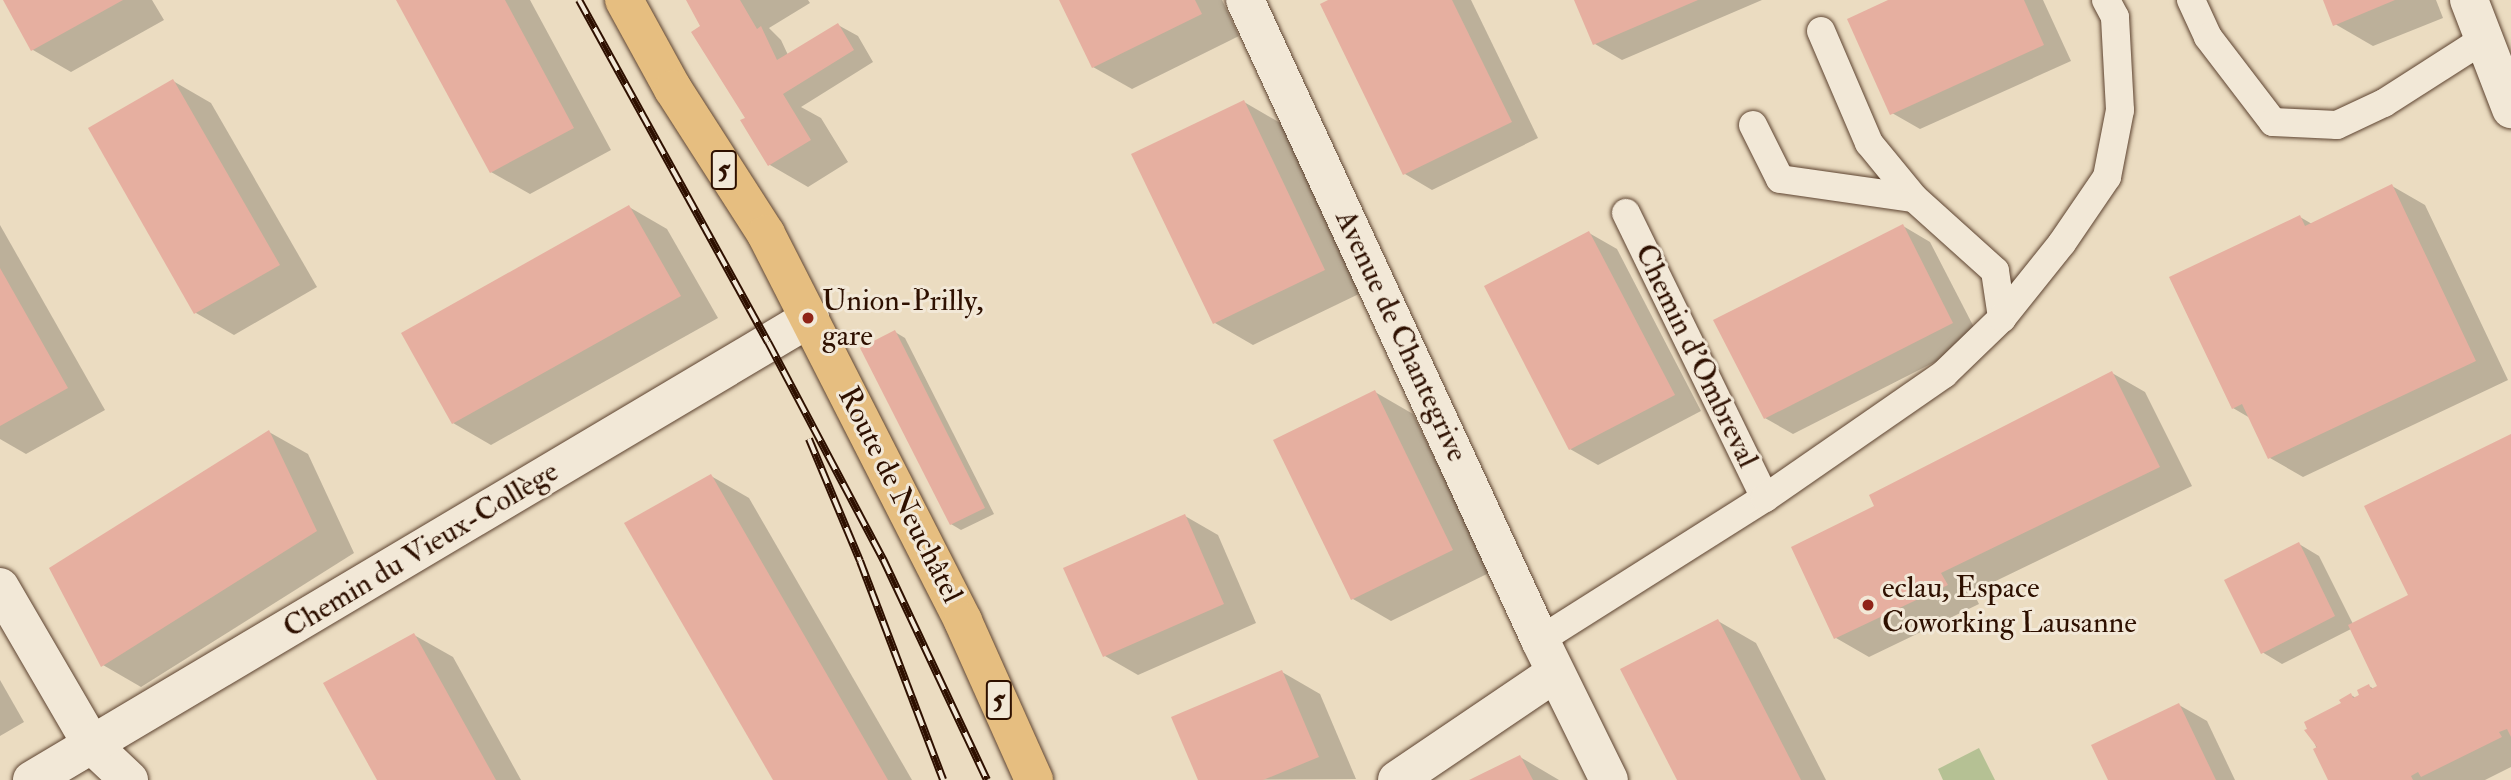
<!DOCTYPE html>
<html>
<head>
<meta charset="utf-8">
<style>
	body { margin:0 }
	#map { position:relative; width:2511px; height:780px; overflow:hidden; background:#ebdcc1; font-family:"IM FELL Double Pica",serif }
	div>[style] { position:absolute }
	.green>* { inset:0; background:#b5c194 }
	.shadow>* { inset:0; background:#0003 }
	.building>* { inset:0; background:#e6afa0 }
	.roads { filter:drop-shadow(0 0 2px #5d4330) drop-shadow(0 0 2px #5d4330) }
	.service>* { height:28px; margin:-14px; padding:0 14px; transform-origin:14px; border-radius:14px; background:#f2e8d7 }
	.minor>* { height:38px; margin:-19px; padding:0 19px; transform-origin:19px; border-radius:19px; background:#f2e8d7 }
	.primary>* { height:38px; margin:-19px; padding:0 19px; transform-origin:19px; border-radius:19px; background:#e6be80 }
	.rail>* { height:8px; margin-top:-4px; transform-origin:0; background:repeating-linear-gradient(90deg,#f2e8d7 0 16px,#2e1000 0 32px); box-sizing:border-box; border-block:2px solid #2e1000 }
	.dots>* { width:19px; height:19px; translate:-50% -50%; box-sizing:border-box; border:4px solid #f2e8d7; border-radius:50% }
	span { translate:-50% -50%; white-space:nowrap; text-align:center; line-height:1.15; -webkit-text-stroke:6px #f2e8d7; paint-order:stroke }
	.shield-label span { padding:2px 5px; background:#f2e8d7; border:2px solid; border-radius:5px; -webkit-text-stroke-width:0 }
	.shield-label { font-size:28px; color:#2e1000; font-weight:700 }
	.poi-label { font-size:30px; color:#2e1000 }
	.left { translate:0 -50%; text-align:left }
	.street-label { font-size:30px; color:#2e1000 }
</style>
</head>
<body>
<div id="map">
	<div class="green">
		<i style="clip-path:polygon(1979px 748px,1995px 780px,1943px 780px,1938px 769px)"></i>
	</div>
	<div class="shadow">
		<i style="clip-path:polygon(5px 0,152px 0,164px 20px,71px 72px,33px 50px)"></i>
		<i style="clip-path:polygon(398px 0,530px 0,611px 150px,530px 194px,491px 172px)"></i>
		<i style="clip-path:polygon(688px 0,808px 0,810px 3px,769px 28px,781px 40px,788px 55px,838px 25px,858px 36px,873px 62px,801px 107px,821px 118px,848px 162px,808px 187px,770px 165px,704px 26px)"></i>
		<i style="clip-path:polygon(1061px 0,1222px 0,1239px 36px,1132px 89px,1093px 67px)"></i>
		<i style="clip-path:polygon(1332px 0,1471px 0,1538px 138px,1432px 190px,1405px 174px)"></i>
		<i style="clip-path:polygon(1576px 0,1762px 0,1622px 60px,1595px 44px)"></i>
		<i style="clip-path:polygon(1892px 0,2043px 0,2071px 61px,1920px 129px,1892px 113px)"></i>
		<i style="clip-path:polygon(2325px 0,2436px 0,2443px 18px,2373px 46px,2335px 24px)"></i>
		<i style="clip-path:polygon(173px 81px,211px 103px,317px 287px,234px 335px,196px 313px)"></i>
		<i style="clip-path:polygon(1244px 102px,1282px 124px,1363px 292px,1253px 345px,1215px 323px)"></i>
		<i style="clip-path:polygon(2392px 186px,2425px 205px,2508px 380px,2303px 477px,2270px 458px,2250px 418px,2233px 408px,2300px 217px,2312px 224px)"></i>
		<i style="clip-path:polygon(629px 207px,667px 229px,718px 318px,491px 445px,453px 423px)"></i>
		<i style="clip-path:polygon(0 225px,105px 410px,26px 454px,0 439px)"></i>
		<i style="clip-path:polygon(1903px 226px,1930px 242px,1980px 339px,1793px 434px,1765px 418px)"></i>
		<i style="clip-path:polygon(1589px 233px,1617px 249px,1701px 411px,1598px 465px,1570px 449px)"></i>
		<i style="clip-path:polygon(895px 332px,905px 338px,994px 514px,961px 530px,951px 524px)"></i>
		<i style="clip-path:polygon(2112px 373px,2145px 392px,2192px 486px,1973px 592px,1979px 604px,1869px 657px,1836px 638px,1876px 506px)"></i>
		<i style="clip-path:polygon(1375px 392px,1413px 414px,1491px 572px,1391px 621px,1353px 599px)"></i>
		<i style="clip-path:polygon(269px 432px,308px 454px,354px 553px,141px 687px,103px 665px)"></i>
		<i style="clip-path:polygon(2511px 435px,2511px 767px,2485px 780px,2330px 780px,2306px 723px,2344px 704px,2351px 695px,2356px 698px,2369px 686px,2374px 689px,2380px 686px,2351px 629px,2282px 664px,2262px 652px,2299px 544px,2319px 556px,2353px 624px,2411px 596px)"></i>
		<i style="clip-path:polygon(711px 476px,749px 498px,912px 780px,775px 780px)"></i>
		<i style="clip-path:polygon(1185px 516px,1218px 535px,1256px 623px,1138px 675px,1105px 656px)"></i>
		<i style="clip-path:polygon(1718px 621px,1756px 643px,1826px 780px,1678px 780px)"></i>
		<i style="clip-path:polygon(414px 635px,453px 657px,521px 780px,379px 780px)"></i>
		<i style="clip-path:polygon(1282px 672px,1320px 694px,1356px 779px,1200px 780px)"></i>
		<i style="clip-path:polygon(0 680px,24px 722px,0 736px)"></i>
		<i style="clip-path:polygon(2179px 705px,2207px 721px,2235px 780px,2109px 780px)"></i>
		<i style="clip-path:polygon(1520px 757px,1559px 780px,1473px 780px)"></i>
	</div>
	<div class="building">
		<i style="clip-path:polygon(3px 0,123px 0,31px 51px)"></i>
		<i style="clip-path:polygon(396px 0,505px 0,574px 128px,490px 173px)"></i>
		<i style="clip-path:polygon(686px 0,740px 0,757px 29px,761px 26px,777px 60px,838px 23px,854px 50px,783px 94px,811px 140px,768px 166px,740px 120px,745px 118px,691px 32px,700px 26px)"></i>
		<i style="clip-path:polygon(1059px 0,1195px 0,1202px 14px,1092px 68px)"></i>
		<i style="clip-path:polygon(1328px 0,1452px 0,1512px 122px,1403px 175px,1320px 4px)"></i>
		<i style="clip-path:polygon(1574px 0,1698px 0,1593px 45px)"></i>
		<i style="clip-path:polygon(1888px 0,2024px 0,2044px 45px,1890px 115px,1847px 19px)"></i>
		<i style="clip-path:polygon(2323px 0,2395px 0,2333px 26px)"></i>
		<i style="clip-path:polygon(173px 79px,280px 265px,194px 314px,88px 128px)"></i>
		<i style="clip-path:polygon(1244px 100px,1325px 270px,1213px 324px,1131px 154px)"></i>
		<i style="clip-path:polygon(2392px 184px,2476px 361px,2268px 459px,2242px 404px,2232px 409px,2169px 277px,2300px 215px,2305px 226px)"></i>
		<i style="clip-path:polygon(629px 205px,681px 296px,452px 424px,401px 333px)"></i>
		<i style="clip-path:polygon(1903px 224px,1953px 323px,1764px 419px,1713px 320px)"></i>
		<i style="clip-path:polygon(1589px 231px,1675px 395px,1569px 450px,1484px 286px)"></i>
		<i style="clip-path:polygon(0 268px,68px 388px,0 426px)"></i>
		<i style="clip-path:polygon(895px 330px,985px 508px,950px 525px,860px 348px)"></i>
		<i style="clip-path:polygon(2112px 371px,2160px 467px,1941px 573px,1948px 585px,1834px 639px,1791px 547px,1874px 506px,1869px 495px)"></i>
		<i style="clip-path:polygon(1375px 390px,1453px 550px,1351px 600px,1273px 440px)"></i>
		<i style="clip-path:polygon(269px 430px,317px 531px,101px 667px,49px 568px)"></i>
		<i style="clip-path:polygon(2511px 434px,2511px 737px,2507px 729px,2499px 732px,2502px 737px,2421px 777px,2418px 772px,2411px 776px,2413px 780px,2328px 780px,2313px 749px,2317px 747px,2304px 730px,2307px 729px,2304px 722px,2341px 703px,2339px 700px,2351px 693px,2353px 698px,2359px 695px,2357px 690px,2369px 684px,2371px 689px,2377px 686px,2348px 625px,2408px 595px,2364px 506px)"></i>
		<i style="clip-path:polygon(711px 474px,888px 780px,773px 780px,624px 523px)"></i>
		<i style="clip-path:polygon(1185px 514px,1224px 604px,1103px 657px,1063px 568px)"></i>
		<i style="clip-path:polygon(2299px 542px,2335px 616px,2261px 654px,2224px 580px)"></i>
		<i style="clip-path:polygon(1718px 619px,1801px 780px,1677px 780px,1620px 669px)"></i>
		<i style="clip-path:polygon(414px 633px,496px 780px,377px 780px,323px 683px)"></i>
		<i style="clip-path:polygon(1282px 670px,1319px 757px,1263px 780px,1198px 780px,1171px 717px)"></i>
		<i style="clip-path:polygon(2179px 703px,2216px 780px,2108px 780px,2091px 745px)"></i>
		<i style="clip-path:polygon(1520px 755px,1533px 780px,1469px 780px)"></i>
	</div>
	<div class="roads">
		<div class="service">
			<i style="left:2191px;top:0;width:41px;rotate:65.3deg"></i>
			<i style="left:2208px;top:37px;width:107px;rotate:52.6deg"></i>
			<i style="left:2273px;top:122px;width:64px;rotate:2.7deg"></i>
			<i style="left:2337px;top:125px;width:52px;rotate:-25.1deg"></i>
			<i style="left:2384px;top:103px;width:119px;rotate:-32.6deg"></i>
			<i style="left:1821px;top:31px;width:122px;rotate:66.8deg"></i>
			<i style="left:1869px;top:143px;width:71px;rotate:50.7deg"></i>
			<i style="left:1753px;top:125px;width:60px;rotate:63.4deg"></i>
			<i style="left:1780px;top:179px;width:135px;rotate:8.1deg"></i>
			<i style="left:1914px;top:198px;width:109px;rotate:42deg"></i>
			<i style="left:1995px;top:271px;width:48px;rotate:81.5deg"></i>
			<i style="left:1626px;top:213px;width:317px;rotate:64deg"></i>
			<i style="left:1540px;top:640px;width:266px;rotate:-32.3deg"></i>
			<i style="left:1765px;top:498px;width:218px;rotate:-34.7deg"></i>
			<i style="left:1944px;top:374px;width:81px;rotate:-44deg"></i>
			<i style="left:2002px;top:318px;width:96px;rotate:-51.3deg"></i>
			<i style="left:2062px;top:243px;width:80px;rotate:-55.7deg"></i>
			<i style="left:2107px;top:177px;width:68px;rotate:-79deg"></i>
			<i style="left:2120px;top:110px;width:93px;rotate:-93.1deg"></i>
			<i style="left:2115px;top:17px;width:19px;rotate:-118deg"></i>
		</div>
		<div class="minor">
			<i style="left:1245px;top:0;width:705px;rotate:65.25deg"></i>
			<i style="left:1540px;top:640px;width:156px;rotate:63.8deg"></i>
			<i style="left:2469px;top:0;width:117px;rotate:68.9deg"></i>
			<i style="left:0;top:587px;width:183px;rotate:59.8deg"></i>
			<i style="left:92px;top:745px;width:51px;rotate:43.4deg"></i>
			<i style="left:32px;top:780px;width:905px;rotate:-30.7deg"></i>
			<i style="left:1397px;top:780px;width:191px;rotate:-34.1deg"></i>
		</div>
		<div class="primary">
			<i style="left:624px;top:0;width:102px;rotate:61.2deg"></i>
			<i style="left:673px;top:89px;width:172px;rotate:57.3deg"></i>
			<i style="left:766px;top:234px;width:434px;rotate:63deg"></i>
			<i style="left:963px;top:621px;width:174px;rotate:65.9deg"></i>
		</div>
	</div>
	<div class="rail">
		<i style="left:579px;top:0;width:391px;rotate:61.1deg"></i>
		<i style="left:768px;top:342px;width:246px;rotate:62.1deg"></i>
		<i style="left:883px;top:559px;width:244px;rotate:64.8deg"></i>
		<i style="left:809px;top:439px;width:132px;rotate:67.3deg"></i>
		<i style="left:860px;top:561px;width:234px;rotate:69.2deg"></i>
	</div>
	<div class="dots">
		<i style="left:808px;top:318px;background:#8f2418"></i>
		<i style="left:1868px;top:605px;background:#8f2418"></i>
	</div>
	<div class="shield-label">
		<span style="left:724px;top:170px">5</span>
		<span style="left:999px;top:700px">5</span>
	</div>
	<div class="poi-label">
		<span class="left" style="left:822px;top:318px">Union-Prilly,<br>gare</span>
		<span class="left" style="left:1882px;top:605px">eclau, Espace<br>Coworking Lausanne</span>
	</div>
	<div class="street-label">
		<span style="left:1401px;top:336px;rotate:65deg">Avenue de Chantegrive</span>
		<span style="left:1696px;top:356px;rotate:64deg">Chemin d'Ombreval</span>
		<span style="left:900px;top:495px;rotate:63deg">Route de Neuchâtel</span>
		<span style="left:421px;top:550px;rotate:-31deg">Chemin du Vieux-Collège</span>
	</div>
</div>
</body>
</html>
